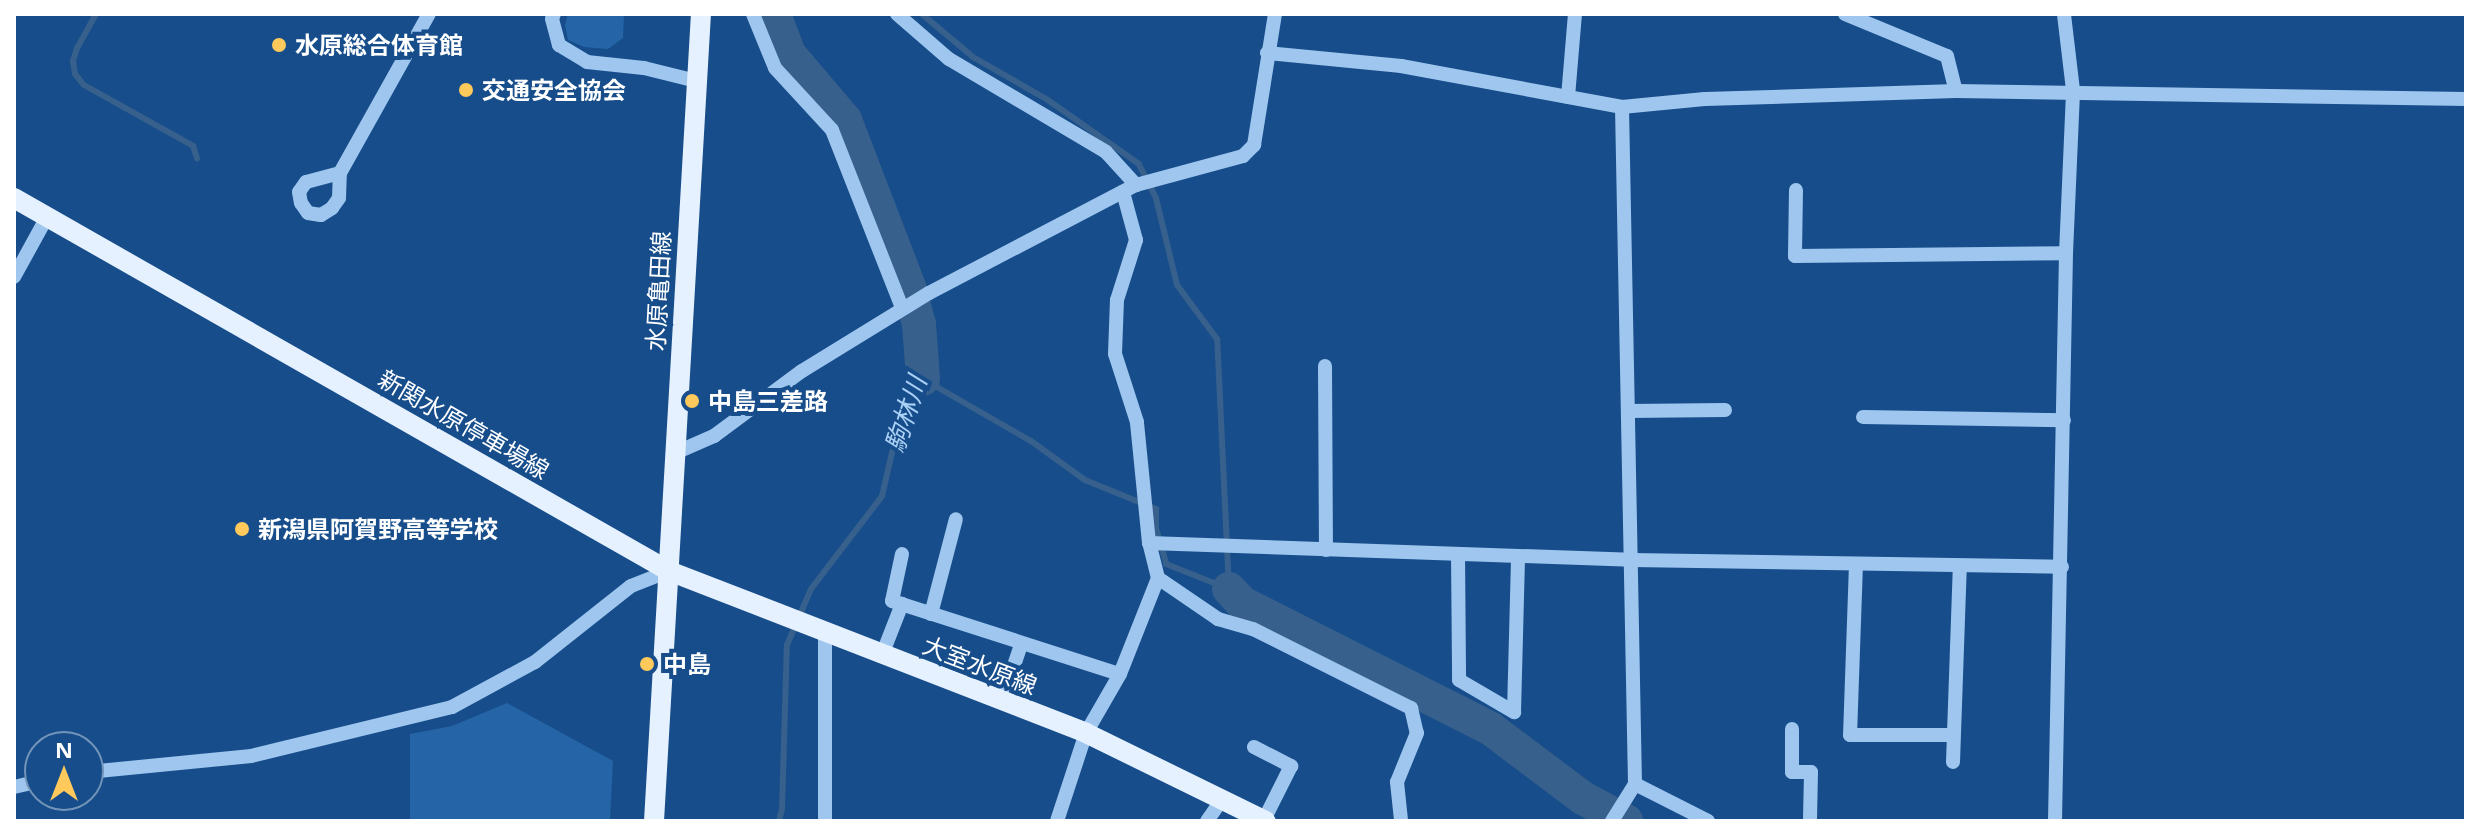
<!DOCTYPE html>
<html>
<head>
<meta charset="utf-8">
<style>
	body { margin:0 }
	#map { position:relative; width:2480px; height:835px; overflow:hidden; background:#164d8a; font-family:"Open Sans","Noto Sans JP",sans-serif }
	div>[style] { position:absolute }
	.green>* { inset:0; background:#2565a7 }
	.stream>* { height:6px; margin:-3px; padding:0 3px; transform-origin:3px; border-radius:3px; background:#37608c }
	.river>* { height:34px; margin:-17px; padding:0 17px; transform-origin:17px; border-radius:17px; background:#37608c }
	.minor>* { height:14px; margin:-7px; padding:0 7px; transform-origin:7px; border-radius:7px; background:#9ec6ef }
	.major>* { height:20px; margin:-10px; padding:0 10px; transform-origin:10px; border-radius:10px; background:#e6f1ff }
	.dots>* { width:22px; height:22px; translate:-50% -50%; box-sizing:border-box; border:4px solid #164d8a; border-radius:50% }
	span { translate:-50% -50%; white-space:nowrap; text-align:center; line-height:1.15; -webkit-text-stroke:8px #164d8a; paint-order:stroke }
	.poi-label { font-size:24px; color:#fff; font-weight:700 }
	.left { translate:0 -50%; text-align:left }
	.street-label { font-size:24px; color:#fff }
	.water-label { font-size:26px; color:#aad0f6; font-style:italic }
	.frame { position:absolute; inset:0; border:16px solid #fff; pointer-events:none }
	.north { position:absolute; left:24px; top:731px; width:80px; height:80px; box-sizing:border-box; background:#164d8a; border:2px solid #7394b9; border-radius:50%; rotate:0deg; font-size:22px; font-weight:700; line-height:32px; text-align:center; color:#fff }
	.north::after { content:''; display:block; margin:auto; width:28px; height:36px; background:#ffc95c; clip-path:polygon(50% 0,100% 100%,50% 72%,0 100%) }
</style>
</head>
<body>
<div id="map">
	<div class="green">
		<i style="clip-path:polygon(568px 14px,624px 14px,623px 38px,608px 49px,584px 47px,568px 40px,565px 25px)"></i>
		<i style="clip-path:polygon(507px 703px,613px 761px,610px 821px,410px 821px,410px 734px,452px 726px)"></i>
	</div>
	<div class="stream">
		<i style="left:96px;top:14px;width:39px;rotate:119deg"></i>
		<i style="left:77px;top:48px;width:14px;rotate:107deg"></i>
		<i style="left:73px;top:61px;width:13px;rotate:81deg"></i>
		<i style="left:75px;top:74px;width:14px;rotate:51deg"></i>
		<i style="left:84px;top:85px;width:125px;rotate:29.2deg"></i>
		<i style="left:193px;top:146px;width:13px;rotate:72deg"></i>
		<i style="left:779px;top:821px;width:12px;rotate:-76deg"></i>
		<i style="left:782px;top:809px;width:164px;rotate:-88.3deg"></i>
		<i style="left:787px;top:645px;width:61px;rotate:-66.8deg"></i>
		<i style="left:811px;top:589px;width:117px;rotate:-52.6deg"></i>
		<i style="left:882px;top:496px;width:67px;rotate:-77deg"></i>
		<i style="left:897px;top:431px;width:37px;rotate:-68deg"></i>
		<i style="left:911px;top:397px;width:22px;rotate:-56deg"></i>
		<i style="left:923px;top:379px;width:125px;rotate:29.9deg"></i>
		<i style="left:1031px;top:441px;width:67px;rotate:35.8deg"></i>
		<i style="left:1085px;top:480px;width:77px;rotate:22.2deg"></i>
		<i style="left:1156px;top:509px;width:19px;rotate:90deg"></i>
		<i style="left:1156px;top:528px;width:37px;rotate:74deg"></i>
		<i style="left:1166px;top:564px;width:68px;rotate:21.6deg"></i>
		<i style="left:1229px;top:589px;width:250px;rotate:-92.7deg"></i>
		<i style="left:1217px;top:339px;width:67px;rotate:-126.5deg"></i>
		<i style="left:1177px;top:285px;width:89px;rotate:-103.6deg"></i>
		<i style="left:1156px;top:198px;width:38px;rotate:-117deg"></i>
		<i style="left:1139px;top:164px;width:111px;rotate:-144.9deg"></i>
		<i style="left:1048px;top:100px;width:86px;rotate:-150.2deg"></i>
		<i style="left:973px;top:57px;width:67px;rotate:-139.9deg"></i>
	</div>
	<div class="river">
		<i style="left:774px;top:14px;width:43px;rotate:69.4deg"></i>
		<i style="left:789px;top:54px;width:87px;rotate:49.7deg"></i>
		<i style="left:845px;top:120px;width:179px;rotate:69deg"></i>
		<i style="left:909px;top:287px;width:38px;rotate:75deg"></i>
		<i style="left:919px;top:324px;width:55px;rotate:85.8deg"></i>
		<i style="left:1229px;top:589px;width:19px;rotate:47deg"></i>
		<i style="left:1242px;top:603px;width:279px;rotate:26.8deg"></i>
		<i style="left:1491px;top:729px;width:115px;rotate:36.9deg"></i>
		<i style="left:1583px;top:798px;width:49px;rotate:28.1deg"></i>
	</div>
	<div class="minor">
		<i style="left:554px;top:14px;width:5px;rotate:112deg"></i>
		<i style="left:552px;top:19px;width:27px;rotate:75deg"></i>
		<i style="left:559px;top:45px;width:33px;rotate:31deg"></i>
		<i style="left:587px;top:62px;width:57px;rotate:6deg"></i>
		<i style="left:644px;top:68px;width:54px;rotate:14deg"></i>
		<i style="left:753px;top:14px;width:58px;rotate:67.8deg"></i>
		<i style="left:775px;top:68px;width:84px;rotate:47.4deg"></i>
		<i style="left:832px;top:130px;width:191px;rotate:68.5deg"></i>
		<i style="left:897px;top:14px;width:69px;rotate:40.9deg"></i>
		<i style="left:949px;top:59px;width:182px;rotate:30.6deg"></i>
		<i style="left:1106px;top:152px;width:45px;rotate:47.7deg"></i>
		<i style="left:1845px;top:14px;width:110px;rotate:22.4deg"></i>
		<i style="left:1947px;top:56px;width:36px;rotate:76deg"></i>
		<i style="left:1267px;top:53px;width:135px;rotate:5.5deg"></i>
		<i style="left:1401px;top:66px;width:225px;rotate:10.5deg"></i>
		<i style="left:1622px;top:107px;width:83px;rotate:-5.5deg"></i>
		<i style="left:1705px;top:99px;width:251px;rotate:-1.8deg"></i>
		<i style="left:1956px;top:91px;width:510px;rotate:0.9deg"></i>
		<i style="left:1568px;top:97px;width:83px;rotate:-85.2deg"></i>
		<i style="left:340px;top:173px;width:35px;rotate:165deg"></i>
		<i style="left:306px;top:182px;width:12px;rotate:125deg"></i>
		<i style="left:299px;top:192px;width:11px;rotate:80deg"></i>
		<i style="left:301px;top:203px;width:12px;rotate:55deg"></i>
		<i style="left:308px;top:213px;width:13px;rotate:9deg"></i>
		<i style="left:321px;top:215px;width:13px;rotate:-32deg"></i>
		<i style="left:332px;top:208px;width:12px;rotate:-55deg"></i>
		<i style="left:339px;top:198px;width:25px;rotate:-88deg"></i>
		<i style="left:340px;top:173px;width:182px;rotate:-60.8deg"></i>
		<i style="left:1796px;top:190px;width:66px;rotate:90.9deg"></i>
		<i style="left:1795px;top:256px;width:271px;rotate:-0.6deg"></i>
		<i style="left:14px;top:277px;width:68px;rotate:-61.2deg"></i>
		<i style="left:1325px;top:366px;width:184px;rotate:89.7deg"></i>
		<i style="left:1628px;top:411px;width:97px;rotate:-0.6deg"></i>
		<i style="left:1863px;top:417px;width:201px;rotate:0.9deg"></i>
		<i style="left:675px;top:453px;width:43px;rotate:-23.6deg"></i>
		<i style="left:714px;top:436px;width:109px;rotate:-36.5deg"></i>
		<i style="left:802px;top:371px;width:149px;rotate:-31.6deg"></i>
		<i style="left:929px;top:293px;width:233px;rotate:-27.6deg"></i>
		<i style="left:1136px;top:185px;width:111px;rotate:-15.2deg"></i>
		<i style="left:1243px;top:156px;width:16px;rotate:-45deg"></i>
		<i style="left:1254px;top:145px;width:133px;rotate:-80.9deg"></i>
		<i style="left:1149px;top:543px;width:482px;rotate:2deg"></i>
		<i style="left:1631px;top:560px;width:431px;rotate:0.9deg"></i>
		<i style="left:902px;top:554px;width:48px;rotate:102deg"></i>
		<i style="left:892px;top:601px;width:239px;rotate:17.8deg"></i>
		<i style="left:1458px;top:554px;width:126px;rotate:89.5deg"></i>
		<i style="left:1459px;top:680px;width:64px;rotate:30.2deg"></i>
		<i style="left:1514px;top:712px;width:156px;rotate:-88.5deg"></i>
		<i style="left:1856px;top:564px;width:171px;rotate:92deg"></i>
		<i style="left:1850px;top:735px;width:102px"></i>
		<i style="left:1158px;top:578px;width:73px;rotate:34.3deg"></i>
		<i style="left:1218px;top:619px;width:36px;rotate:16deg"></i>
		<i style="left:1253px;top:629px;width:177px;rotate:26.6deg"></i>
		<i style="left:1411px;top:708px;width:26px;rotate:77deg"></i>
		<i style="left:1417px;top:733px;width:53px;rotate:112.2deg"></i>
		<i style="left:1397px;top:782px;width:39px;rotate:84deg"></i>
		<i style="left:931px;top:614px;width:98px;rotate:-75.3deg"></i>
		<i style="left:882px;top:655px;width:55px;rotate:-68.6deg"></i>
		<i style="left:1002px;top:701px;width:59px;rotate:-71.3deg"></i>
		<i style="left:1792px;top:729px;width:43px;rotate:90deg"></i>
		<i style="left:1792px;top:772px;width:19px"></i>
		<i style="left:1811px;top:772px;width:49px;rotate:91.2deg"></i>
		<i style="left:1254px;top:747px;width:42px;rotate:27.2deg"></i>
		<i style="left:1291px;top:766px;width:60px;rotate:116.6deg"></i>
		<i style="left:1953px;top:762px;width:196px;rotate:-88deg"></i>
		<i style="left:88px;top:772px;width:164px;rotate:-5.6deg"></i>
		<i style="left:251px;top:756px;width:207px;rotate:-13.7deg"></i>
		<i style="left:452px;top:707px;width:94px;rotate:-28.5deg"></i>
		<i style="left:535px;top:662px;width:122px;rotate:-38.4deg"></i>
		<i style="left:631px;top:586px;width:41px;rotate:-21.5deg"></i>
		<i style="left:1635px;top:784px;width:82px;rotate:26.9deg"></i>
		<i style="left:14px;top:787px;width:27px;rotate:-13deg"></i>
		<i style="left:825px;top:821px;width:188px;rotate:-90deg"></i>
		<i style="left:1057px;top:821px;width:93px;rotate:-71.8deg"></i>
		<i style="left:1086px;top:733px;width:68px;rotate:-60deg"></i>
		<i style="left:1120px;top:674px;width:103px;rotate:-68.4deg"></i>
		<i style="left:1158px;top:578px;width:36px;rotate:-104deg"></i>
		<i style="left:1149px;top:543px;width:122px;rotate:-95.7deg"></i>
		<i style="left:1137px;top:422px;width:71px;rotate:-107.9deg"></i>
		<i style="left:1115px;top:354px;width:54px;rotate:-87.9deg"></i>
		<i style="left:1117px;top:300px;width:63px;rotate:-72.4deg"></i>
		<i style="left:1136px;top:240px;width:50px;rotate:-105.2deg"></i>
		<i style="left:1207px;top:821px;width:28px;rotate:-55deg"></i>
		<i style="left:1612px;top:821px;width:44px;rotate:-58.1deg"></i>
		<i style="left:1635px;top:784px;width:677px;rotate:-91.1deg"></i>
		<i style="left:2055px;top:821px;width:568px;rotate:-88.89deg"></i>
		<i style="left:2066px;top:253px;width:163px;rotate:-87.5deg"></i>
		<i style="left:2073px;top:90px;width:77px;rotate:-96.8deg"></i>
	</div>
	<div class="major">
		<i style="left:14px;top:198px;width:754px;rotate:29.66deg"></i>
		<i style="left:669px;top:571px;width:447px;rotate:21.2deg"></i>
		<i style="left:1086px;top:733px;width:200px;rotate:26.1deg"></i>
		<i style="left:654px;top:821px;width:808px;rotate:-86.67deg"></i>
	</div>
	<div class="dots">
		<i style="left:279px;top:45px;background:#ffc95c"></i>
		<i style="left:466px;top:90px;background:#ffc95c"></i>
		<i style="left:692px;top:401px;background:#ffc95c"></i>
		<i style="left:242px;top:529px;background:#ffc95c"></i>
		<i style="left:647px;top:664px;background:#ffc95c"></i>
	</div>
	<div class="poi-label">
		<span class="left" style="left:295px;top:45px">水原総合体育館</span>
		<span class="left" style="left:482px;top:90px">交通安全協会</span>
		<span class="left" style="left:708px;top:401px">中島三差路</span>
		<span class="left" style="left:258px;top:529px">新潟県阿賀野高等学校</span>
		<span class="left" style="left:663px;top:664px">中島</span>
	</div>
	<div class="street-label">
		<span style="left:658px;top:291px;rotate:-87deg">水原亀田線</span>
		<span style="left:464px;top:424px;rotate:30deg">新関水原停車場線</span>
		<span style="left:980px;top:665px;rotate:21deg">大室水原線</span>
	</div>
	<div class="water-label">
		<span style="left:906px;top:414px;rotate:-72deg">駒林川</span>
	</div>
	<div class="frame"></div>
	<div class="north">N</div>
</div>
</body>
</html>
